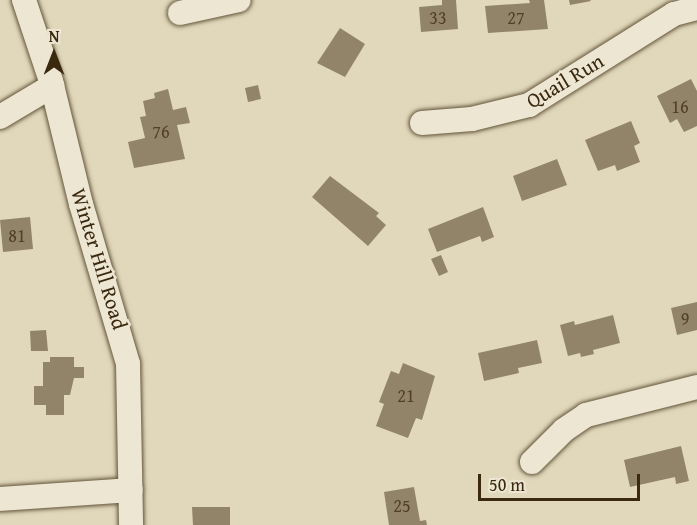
<!DOCTYPE html>
<html>
<head>
<meta charset="utf-8">
<style>
	body { margin:0 }
	#map { position:relative; width:697px; height:525px; overflow:hidden; background:#e1d8bc; font-family:"Gentium Book Plus",serif }
	div>[style] { position:absolute }
	.building>* { inset:0; background:#918469 }
	.roads { filter:drop-shadow(0 0 2px #64553a) drop-shadow(0 0 2px #64553a) }
	.minor>* { height:24px; margin:-12px; padding:0 12px; transform-origin:12px; border-radius:12px; background:#ece6d3 }
	span { translate:-50% -50%; white-space:nowrap; text-align:center; line-height:1.15; -webkit-text-stroke:5px #ece6d3; paint-order:stroke }
	.number-label { font-size:18px; color:#504026 }
	.number-label span { -webkit-text-stroke-width:0 }
	.street-label { font-size:21px; color:#3b290f }
	.north { position:absolute; left:24px; top:24px; width:60px; height:60px; -webkit-text-stroke:4px #ece6d3; paint-order:stroke; rotate:0deg; font-size:16px; font-weight:700; line-height:24px; text-align:center; color:#3b290f }
	.north::after { content:''; display:block; margin:auto; width:21px; height:27px; background:#3b290f; clip-path:polygon(50% 0,100% 100%,50% 72%,0 100%) }
	.scale { position:absolute; left:478px; top:474px; width:162px; height:27px; box-sizing:border-box; border:3px solid #3b290f; border-top:0; padding-left:8px; font-size:18px; line-height:21px; white-space:nowrap; color:#3b290f; -webkit-text-stroke:4px #ece6d3; paint-order:stroke }
</style>
</head>
<body>
<div id="map">
	<div class="building">
		<i style="clip-path:polygon(442px 0,456px 0,458px 29px,421px 32px,419px 7px,442px 5px)"></i>
		<i style="clip-path:polygon(529px 0,544px 0,548px 29px,488px 33px,485px 6px,530px 3px)"></i>
		<i style="clip-path:polygon(569px 0,590px 0,591px 1px,570px 5px)"></i>
		<i style="clip-path:polygon(340px 28px,365px 44px,345px 77px,317px 63px)"></i>
		<i style="clip-path:polygon(691px 79px,697px 91px,697px 126px,684px 132px,677px 119px,670px 123px,657px 96px)"></i>
		<i style="clip-path:polygon(258px 85px,261px 99px,248px 102px,245px 88px)"></i>
		<i style="clip-path:polygon(168px 89px,173px 110px,186px 107px,190px 123px,177px 125px,185px 159px,134px 168px,128px 142px,145px 138px,140px 117px,146px 116px,143px 101px,155px 98px,154px 93px)"></i>
		<i style="clip-path:polygon(631px 121px,640px 143px,634px 146px,640px 162px,617px 171px,615px 165px,598px 171px,585px 140px)"></i>
		<i style="clip-path:polygon(557px 159px,567px 185px,522px 201px,513px 176px)"></i>
		<i style="clip-path:polygon(330px 176px,379px 213px,376px 216px,386px 225px,368px 246px,312px 197px)"></i>
		<i style="clip-path:polygon(483px 207px,494px 237px,482px 242px,480px 236px,437px 252px,428px 229px)"></i>
		<i style="clip-path:polygon(30px 217px,33px 249px,3px 252px,0 220px)"></i>
		<i style="clip-path:polygon(441px 255px,448px 272px,439px 276px,431px 259px)"></i>
		<i style="clip-path:polygon(697px 302px,697px 330px,677px 335px,671px 308px)"></i>
		<i style="clip-path:polygon(613px 315px,620px 343px,593px 350px,594px 354px,581px 357px,580px 353px,568px 356px,560px 325px,574px 321px,575px 325px)"></i>
		<i style="clip-path:polygon(46px 330px,48px 351px,31px 351px,30px 331px)"></i>
		<i style="clip-path:polygon(537px 340px,542px 363px,518px 368px,519px 373px,484px 381px,478px 353px)"></i>
		<i style="clip-path:polygon(50px 357px,74px 357px,74px 367px,84px 367px,84px 378px,74px 378px,70px 395px,64px 395px,64px 415px,46px 415px,46px 405px,34px 405px,34px 386px,43px 386px,43px 362px,50px 362px)"></i>
		<i style="clip-path:polygon(403px 363px,435px 376px,422px 420px,416px 418px,408px 438px,376px 426px,384px 404px,379px 402px,391px 371px,399px 374px)"></i>
		<i style="clip-path:polygon(681px 446px,689px 481px,676px 484px,675px 477px,630px 487px,624px 460px)"></i>
		<i style="clip-path:polygon(414px 487px,420px 521px,426px 520px,427px 525px,389px 525px,384px 492px)"></i>
		<i style="clip-path:polygon(192px 507px,230px 507px,230px 525px,193px 525px)"></i>
	</div>
	<div class="roads">
		<div class="minor">
			<i style="left:24px;top:0;width:85px;rotate:71.6deg"></i>
			<i style="left:51px;top:81px;width:127px;rotate:76.3deg"></i>
			<i style="left:81px;top:204px;width:167px;rotate:73.6deg"></i>
			<i style="left:128px;top:364px;width:161px;rotate:88.9deg"></i>
			<i style="left:180px;top:13px;width:60px;rotate:-12.4deg"></i>
			<i style="left:0;top:117px;width:61px;rotate:-30.8deg"></i>
			<i style="left:422px;top:123px;width:50px;rotate:-4.6deg"></i>
			<i style="left:472px;top:119px;width:59px;rotate:-13.8deg"></i>
			<i style="left:529px;top:105px;width:171px;rotate:-32.1deg"></i>
			<i style="left:674px;top:14px;width:24px;rotate:-15deg"></i>
			<i style="left:532px;top:462px;width:45px;rotate:-45deg"></i>
			<i style="left:564px;top:430px;width:27px;rotate:-34deg"></i>
			<i style="left:586px;top:415px;width:114px;rotate:-14.2deg"></i>
			<i style="left:0;top:499px;width:131px;rotate:-3.9deg"></i>
		</div>
	</div>
	<div class="number-label">
		<span style="left:438px;top:18px">33</span>
		<span style="left:516px;top:18px">27</span>
		<span style="left:680px;top:107px">16</span>
		<span style="left:161px;top:132px">76</span>
		<span style="left:17px;top:236px">81</span>
		<span style="left:685px;top:319px">9</span>
		<span style="left:406px;top:396px">21</span>
		<span style="left:402px;top:506px">25</span>
	</div>
	<div class="street-label">
		<span style="left:565px;top:81px;rotate:-31deg">Quail Run</span>
		<span style="left:99px;top:259px;rotate:73deg">Winter Hill Road</span>
	</div>
	<div class="north">N</div>
	<div class="scale">50 m</div>
</div>
</body>
</html>
